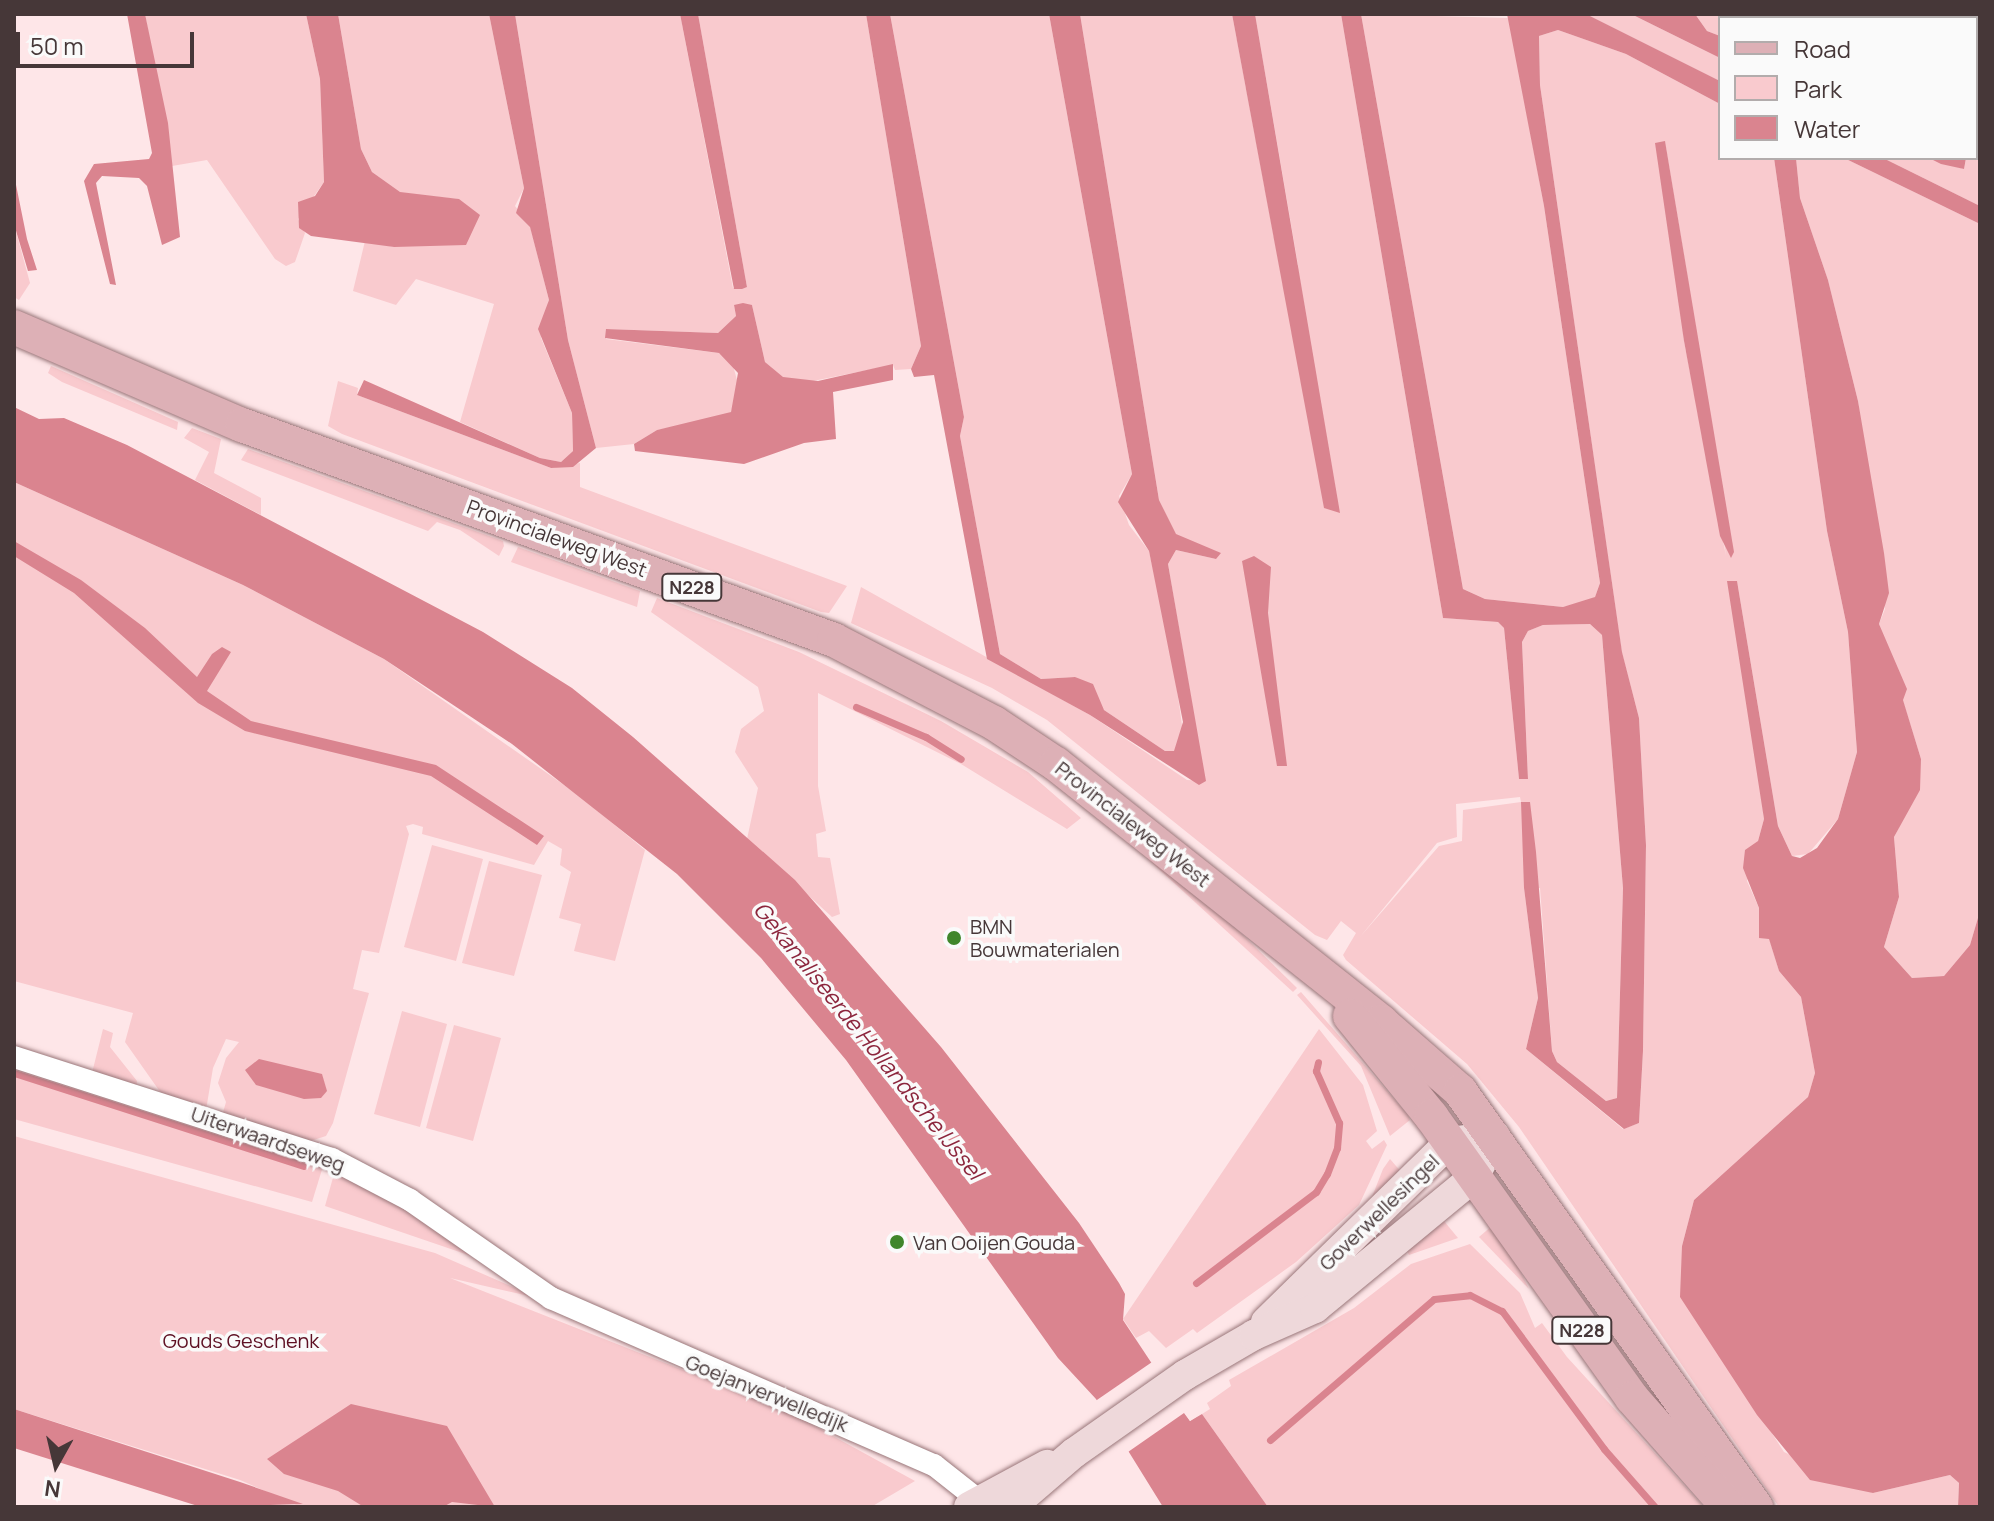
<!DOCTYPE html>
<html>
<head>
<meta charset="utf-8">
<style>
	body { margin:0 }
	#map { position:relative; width:1994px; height:1521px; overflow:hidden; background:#fee6e8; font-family:Manrope,sans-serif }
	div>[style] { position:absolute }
	.green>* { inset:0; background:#f9cace }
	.water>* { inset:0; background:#da848f }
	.pier>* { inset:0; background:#fee6e8 }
	.stream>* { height:7px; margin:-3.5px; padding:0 3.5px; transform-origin:3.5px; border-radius:3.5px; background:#da848f }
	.roads { filter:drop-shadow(0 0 2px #997679) drop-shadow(0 0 2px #997679) }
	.minor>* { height:22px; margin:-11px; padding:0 11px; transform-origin:11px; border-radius:11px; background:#fff }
	.secondary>* { height:30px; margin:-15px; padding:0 15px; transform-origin:15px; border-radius:15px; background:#eed8da }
	.primary>* { height:34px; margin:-17px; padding:0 17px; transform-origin:17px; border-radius:17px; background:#ddb0b6 }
	.dots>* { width:22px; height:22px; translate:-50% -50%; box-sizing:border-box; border:4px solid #fafafa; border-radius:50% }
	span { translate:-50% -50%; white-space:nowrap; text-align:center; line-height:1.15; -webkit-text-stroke:7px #fafafa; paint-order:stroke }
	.shield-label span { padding:2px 6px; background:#fafafa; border:2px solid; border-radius:6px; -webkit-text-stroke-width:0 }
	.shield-label { font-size:18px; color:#463738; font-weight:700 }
	.street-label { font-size:20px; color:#463738 }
	.poi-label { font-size:20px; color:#463738 }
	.left { translate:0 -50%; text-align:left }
	.park-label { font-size:20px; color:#5e1023 }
	.water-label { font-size:22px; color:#8c263d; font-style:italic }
	.frame { position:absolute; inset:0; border:16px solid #463738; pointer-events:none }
	.legend { position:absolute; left:1718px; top:16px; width:260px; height:144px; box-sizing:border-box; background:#fafafa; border:2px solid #b2acac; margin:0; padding:10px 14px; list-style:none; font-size:24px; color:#463738 }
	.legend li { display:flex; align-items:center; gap:16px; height:40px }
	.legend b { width:40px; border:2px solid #b2acac }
	.north { position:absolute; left:16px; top:1425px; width:80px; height:80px; -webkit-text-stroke:6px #fafafa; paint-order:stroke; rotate:188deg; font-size:22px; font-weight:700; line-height:32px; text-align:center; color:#463738 }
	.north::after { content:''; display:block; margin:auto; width:28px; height:36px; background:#463738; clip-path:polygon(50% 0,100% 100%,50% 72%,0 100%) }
	.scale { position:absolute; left:16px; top:32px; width:178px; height:36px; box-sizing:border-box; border:4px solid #463738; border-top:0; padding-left:10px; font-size:24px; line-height:28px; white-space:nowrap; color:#463738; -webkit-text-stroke:6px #fafafa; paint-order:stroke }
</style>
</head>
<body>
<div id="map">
	<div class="green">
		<i style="clip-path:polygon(145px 14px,306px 14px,320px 79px,324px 182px,298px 219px,305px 233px,295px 262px,286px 266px,275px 259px,207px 160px,172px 166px)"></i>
		<i style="clip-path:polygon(338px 14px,489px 14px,524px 188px,515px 206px,530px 226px,549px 300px,541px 338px,572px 413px,573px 451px,561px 462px,540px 458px,460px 422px,494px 304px,416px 279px,396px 305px,353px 291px,365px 241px,394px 247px,458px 199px,400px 193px,372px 172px,361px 149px)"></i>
		<i style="clip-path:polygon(515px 14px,680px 14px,733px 288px,747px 287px,698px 14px,866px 14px,921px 346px,911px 369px,895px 370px,893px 365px,813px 381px,783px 378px,765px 362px,752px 305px,734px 305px,736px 316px,718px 333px,607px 329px,606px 339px,719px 353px,732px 362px,739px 387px,731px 412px,723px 417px,657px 430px,634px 444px,596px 448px,568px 340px)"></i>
		<i style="clip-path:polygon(890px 14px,1049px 14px,1132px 474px,1119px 496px,1129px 525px,1149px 551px,1171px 648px,1183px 732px,1175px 751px,1165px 751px,1104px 710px,1075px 677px,1041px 679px,1000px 654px,960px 436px,964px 417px)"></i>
		<i style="clip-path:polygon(evenodd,1080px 14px,1232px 14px,1280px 269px,1298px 265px,1255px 14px,1341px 14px,1443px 618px,1498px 622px,1504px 628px,1519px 779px,1528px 778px,1522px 642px,1528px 631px,1543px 625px,1590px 624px,1602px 635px,1623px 888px,1617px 1098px,1606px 1101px,1557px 1062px,1552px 1051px,1540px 888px,1524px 888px,1538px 998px,1526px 1049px,1623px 1129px,1639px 1123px,1643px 1051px,1646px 845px,1639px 718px,1622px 653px,1540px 85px,1539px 36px,1558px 30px,1626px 54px,1720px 104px,1720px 158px,1774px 158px,1827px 531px,1848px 632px,1857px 752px,1838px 819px,1808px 854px,1792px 856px,1778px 826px,1737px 581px,1764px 819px,1747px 881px,1759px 908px,1759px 938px,1769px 938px,1779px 971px,1801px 997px,1815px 1073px,1808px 1097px,1694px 1200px,1682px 1246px,1731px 1370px,1784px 1452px,1873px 1493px,1950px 1475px,1959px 1483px,1958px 1507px,1779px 1507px,1519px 1127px,1467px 1064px,1346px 960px,1343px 955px,1356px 933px,1341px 921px,1327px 940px,1315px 935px,1047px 720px,992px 688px,851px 623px,861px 587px,1090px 715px,1187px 780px,1205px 781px,1168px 564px,1176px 550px,1216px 559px,1175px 534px,1159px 500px,1080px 14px,1665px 142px,1685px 262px,1726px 556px,1684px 341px,1665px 142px,1080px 14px,1520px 797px,1521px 802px,1463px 810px,1462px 841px,1439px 846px,1360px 937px,1437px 843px,1457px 837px,1456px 804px,1520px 797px)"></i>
		<i style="clip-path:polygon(1361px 14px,1509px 18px,1544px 206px,1600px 583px,1595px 597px,1583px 604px,1563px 607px,1485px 599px,1463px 589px)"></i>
		<i style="clip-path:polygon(1586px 14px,1631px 14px,1720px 58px,1720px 81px)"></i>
		<i style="clip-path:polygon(1695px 14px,1847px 14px,1847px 18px,1720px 18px,1720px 36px,1707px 31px)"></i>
		<i style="clip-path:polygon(1873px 14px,1968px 14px,1969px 18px,1874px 18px)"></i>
		<i style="clip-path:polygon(1976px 62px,1980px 86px,1980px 206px,1883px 158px,1929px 158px,1964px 169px,1966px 158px,1976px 158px)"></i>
		<i style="clip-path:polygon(1796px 158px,1844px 158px,1980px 224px,1980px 911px,1970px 945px,1944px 976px,1912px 978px,1884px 947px,1899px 897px,1894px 837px,1913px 800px,1921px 759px,1879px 624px,1885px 609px,1858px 401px,1828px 280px,1800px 198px)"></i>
		<i style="clip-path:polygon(14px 224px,30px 283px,19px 300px,14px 297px)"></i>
		<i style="clip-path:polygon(51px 366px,178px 422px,177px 430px,62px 382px,48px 373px)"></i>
		<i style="clip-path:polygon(338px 381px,358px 388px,357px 395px,551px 468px,580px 463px,580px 487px,847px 586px,829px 613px,821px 612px,342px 434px,328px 426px)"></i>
		<i style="clip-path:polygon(192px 428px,221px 439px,214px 473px,261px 498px,261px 515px,195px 480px,209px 452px,184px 438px)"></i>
		<i style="clip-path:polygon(248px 449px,503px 541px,504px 546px,499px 556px,460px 530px,437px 522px,428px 531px,241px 460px)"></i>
		<i style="clip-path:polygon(14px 482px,243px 585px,384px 659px,577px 794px,645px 850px,615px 961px,574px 951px,581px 924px,559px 918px,571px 872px,560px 865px,562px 849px,548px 841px,534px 865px,422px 834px,423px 827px,413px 824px,406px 826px,409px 834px,379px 953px,362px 950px,353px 989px,369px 993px,333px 1123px,326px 1136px,304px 1143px,222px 1116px,226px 1102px,218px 1083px,226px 1058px,239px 1042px,226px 1039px,213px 1068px,206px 1110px,163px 1096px,125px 1042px,133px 1013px,14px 981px)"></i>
		<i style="clip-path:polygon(518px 547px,640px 591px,637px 607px,511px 562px)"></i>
		<i style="clip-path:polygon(657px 598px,799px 652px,941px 721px,1028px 772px,1081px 818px,1067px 829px,961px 764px,818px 693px,818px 786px,826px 831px,816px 834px,818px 857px,830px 858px,840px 914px,832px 917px,747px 839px,758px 788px,735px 752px,741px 729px,764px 711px,758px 687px,651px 612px)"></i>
		<i style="clip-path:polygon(1144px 841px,1244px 936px,1297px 988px,1293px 992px,1137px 849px)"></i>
		<i style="clip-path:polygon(432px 845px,483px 859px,456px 961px,404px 947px)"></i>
		<i style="clip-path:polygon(489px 861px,542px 875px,514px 976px,462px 963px)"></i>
		<i style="clip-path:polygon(1301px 992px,1408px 1115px,1410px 1120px,1390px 1136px,1361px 1066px,1297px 995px)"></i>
		<i style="clip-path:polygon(402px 1011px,447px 1024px,420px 1127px,374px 1114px)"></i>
		<i style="clip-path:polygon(454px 1025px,501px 1038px,473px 1141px,426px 1128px)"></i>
		<i style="clip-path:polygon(103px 1029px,113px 1033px,110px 1047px,137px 1081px,136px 1088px,92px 1073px)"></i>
		<i style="clip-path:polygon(1319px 1029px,1363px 1085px,1377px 1131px,1366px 1141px,1372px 1149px,1384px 1140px,1387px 1145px,1359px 1205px,1296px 1262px,1197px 1333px,1193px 1329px,1166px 1348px,1149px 1331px,1136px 1338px,1123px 1319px)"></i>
		<i style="clip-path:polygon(14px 1064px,324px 1163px,312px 1202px,14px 1119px)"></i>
		<i style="clip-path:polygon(14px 1136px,435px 1253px,538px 1298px,450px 1278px,789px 1412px,915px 1481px,871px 1507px,301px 1507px,240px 1480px,14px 1409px)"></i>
		<i style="clip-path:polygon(1390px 1159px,1403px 1174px,1370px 1202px,1383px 1169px)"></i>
		<i style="clip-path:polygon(336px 1167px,362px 1176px,483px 1260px,325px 1206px)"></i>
		<i style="clip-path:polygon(1444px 1221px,1458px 1238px,1409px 1255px,1407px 1251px)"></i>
		<i style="clip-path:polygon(1493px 1225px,1501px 1231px,1529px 1289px,1479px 1237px)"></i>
		<i style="clip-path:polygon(1470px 1244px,1520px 1293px,1535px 1328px,1542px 1323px,1567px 1357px,1704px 1507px,1268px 1507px,1202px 1414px,1210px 1409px,1207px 1403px,1231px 1386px,1229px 1380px,1354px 1308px,1411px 1264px)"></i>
	</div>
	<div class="water">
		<i style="clip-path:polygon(127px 14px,145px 14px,168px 123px,180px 237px,162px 245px,147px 186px,139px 178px,102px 176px,96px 183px,116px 285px,110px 284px,84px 181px,94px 164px,149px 159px,152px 153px)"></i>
		<i style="clip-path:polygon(306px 14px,338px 14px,361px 149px,372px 172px,400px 192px,459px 199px,480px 215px,466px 245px,394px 247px,311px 236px,299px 228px,298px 202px,315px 196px,324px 182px,320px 79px)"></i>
		<i style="clip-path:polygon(489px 14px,515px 14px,568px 340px,596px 448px,573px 467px,551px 468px,357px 395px,364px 380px,540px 458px,561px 462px,573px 451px,572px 413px,538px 329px,549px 300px,530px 227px,516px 213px,524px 188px)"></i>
		<i style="clip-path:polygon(680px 14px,698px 14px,747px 287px,742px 289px,734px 289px)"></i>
		<i style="clip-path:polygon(866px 14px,890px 14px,964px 417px,960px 436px,1000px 654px,1041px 679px,1075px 677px,1093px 684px,1104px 710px,1165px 751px,1174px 751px,1183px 722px,1149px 551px,1118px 502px,1132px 474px,1049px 14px,1080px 14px,1159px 500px,1176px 534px,1221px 553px,1216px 559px,1176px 550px,1168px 564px,1206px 781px,1199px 785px,1090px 715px,987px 659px,934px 375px,914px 377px,911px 369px,921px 346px)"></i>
		<i style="clip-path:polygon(1232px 14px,1255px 14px,1340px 513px,1324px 508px)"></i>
		<i style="clip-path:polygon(1341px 14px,1361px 14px,1463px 589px,1485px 599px,1563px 607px,1595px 597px,1600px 583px,1544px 206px,1507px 14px,1586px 14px,1720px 81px,1720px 104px,1626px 54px,1558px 30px,1539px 36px,1540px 85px,1622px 652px,1639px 718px,1646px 845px,1643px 1051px,1639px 1123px,1624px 1129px,1526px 1049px,1538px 998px,1524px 888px,1521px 802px,1530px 802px,1536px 852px,1552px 1051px,1557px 1062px,1606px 1101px,1617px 1098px,1623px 888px,1602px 635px,1590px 624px,1543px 625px,1528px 631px,1522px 642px,1528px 779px,1519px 779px,1504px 628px,1498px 622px,1443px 618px)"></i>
		<i style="clip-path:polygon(1631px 14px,1695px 14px,1707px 31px,1720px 36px,1720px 58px)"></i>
		<i style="clip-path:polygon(1665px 141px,1734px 552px,1731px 558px,1720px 536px,1684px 341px,1655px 143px)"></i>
		<i style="clip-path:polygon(1774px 158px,1796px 158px,1800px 198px,1828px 280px,1858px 401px,1884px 553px,1889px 593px,1879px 624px,1907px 689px,1903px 700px,1921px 759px,1920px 790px,1894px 837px,1899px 897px,1884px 947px,1912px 978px,1944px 976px,1970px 945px,1980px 911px,1980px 1507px,1958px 1507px,1959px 1483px,1950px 1475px,1873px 1493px,1810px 1480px,1757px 1415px,1680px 1297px,1682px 1246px,1694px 1200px,1808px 1097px,1815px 1073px,1801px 997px,1779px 971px,1769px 939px,1759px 938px,1759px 908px,1743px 868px,1745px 850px,1758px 841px,1764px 819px,1727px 581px,1737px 581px,1778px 826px,1792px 856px,1800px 858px,1817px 848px,1838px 819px,1857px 752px,1848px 632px,1827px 531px)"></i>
		<i style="clip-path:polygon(1844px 158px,1883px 158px,1980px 206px,1980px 224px)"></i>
		<i style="clip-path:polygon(1929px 158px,1966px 158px,1964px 169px,1941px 164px)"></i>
		<i style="clip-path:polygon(14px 175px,27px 239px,37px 270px,28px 271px,14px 224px)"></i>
		<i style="clip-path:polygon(743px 303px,752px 305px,765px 362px,783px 377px,818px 381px,893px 364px,893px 380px,833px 392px,836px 439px,804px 443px,744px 464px,635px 451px,634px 444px,657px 430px,731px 412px,738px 373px,719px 353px,605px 338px,606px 329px,718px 333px,736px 316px,734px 305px)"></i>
		<i style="clip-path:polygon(14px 407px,39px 419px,64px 418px,127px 445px,483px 632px,572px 688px,633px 737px,795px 880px,941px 1047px,1079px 1223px,1119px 1283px,1125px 1294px,1123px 1320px,1190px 1421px,1202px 1414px,1268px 1507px,1163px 1507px,1096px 1399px,1058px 1358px,846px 1060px,761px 958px,677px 874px,512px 744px,384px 659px,243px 585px,14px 482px)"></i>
		<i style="clip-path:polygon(14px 541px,81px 580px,145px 628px,197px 677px,212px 654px,222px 647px,231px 652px,207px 691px,251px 721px,436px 765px,544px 836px,537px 845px,431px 776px,245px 731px,198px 703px,74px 593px,14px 556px)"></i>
		<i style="clip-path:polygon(1254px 556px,1271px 567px,1268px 613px,1287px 766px,1277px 766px,1242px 561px)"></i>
		<i style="clip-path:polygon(259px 1059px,322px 1074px,327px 1091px,321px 1098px,304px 1099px,256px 1085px,245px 1070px)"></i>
		<i style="clip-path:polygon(351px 1404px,447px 1426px,495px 1507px,452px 1502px,443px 1507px,364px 1507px,338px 1491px,284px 1474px,267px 1459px)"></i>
		<i style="clip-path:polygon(14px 1409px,240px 1482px,303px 1504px,201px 1507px,14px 1448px)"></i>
	</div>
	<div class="pier">
		<i style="clip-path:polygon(1155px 1360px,1191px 1416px,1205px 1411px,1190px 1421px,1184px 1413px,1128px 1452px,1094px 1402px)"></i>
	</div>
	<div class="stream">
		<i style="left:856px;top:707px;width:76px;rotate:23.2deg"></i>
		<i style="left:926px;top:737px;width:41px;rotate:32.2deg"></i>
		<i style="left:14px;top:1073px;width:304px;rotate:17.8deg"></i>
		<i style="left:1196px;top:1283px;width:151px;rotate:-37.2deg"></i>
		<i style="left:1316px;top:1192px;width:21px;rotate:-59deg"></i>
		<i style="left:1327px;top:1174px;width:28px;rotate:-69deg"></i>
		<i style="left:1337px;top:1148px;width:25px;rotate:-85deg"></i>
		<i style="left:1339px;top:1123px;width:57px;rotate:-113.9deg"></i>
		<i style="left:1316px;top:1071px;width:9px;rotate:-77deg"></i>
		<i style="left:1270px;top:1440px;width:216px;rotate:-40.7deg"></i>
		<i style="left:1434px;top:1299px;width:36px;rotate:-6deg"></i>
		<i style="left:1470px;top:1295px;width:36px;rotate:27deg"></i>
		<i style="left:1502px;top:1311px;width:172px;rotate:53.5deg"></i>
		<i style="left:1604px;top:1449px;width:77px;rotate:48.7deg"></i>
	</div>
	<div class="roads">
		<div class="minor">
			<i style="left:14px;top:1057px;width:334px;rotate:17.8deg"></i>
			<i style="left:332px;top:1159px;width:88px;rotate:27.7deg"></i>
			<i style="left:410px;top:1200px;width:172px;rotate:34.8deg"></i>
			<i style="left:551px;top:1298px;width:418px;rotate:23.6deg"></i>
			<i style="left:934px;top:1465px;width:68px;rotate:38.4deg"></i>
		</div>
		<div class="secondary">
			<i style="left:1266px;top:1322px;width:257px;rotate:-44.4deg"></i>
			<i style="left:1450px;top:1142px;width:23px;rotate:-7deg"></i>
			<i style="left:969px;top:1507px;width:89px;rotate:-28.3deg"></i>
			<i style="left:1011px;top:1507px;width:83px;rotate:-40.6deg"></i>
			<i style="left:1074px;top:1453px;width:136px;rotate:-35.1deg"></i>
			<i style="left:1185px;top:1375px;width:80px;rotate:-30.1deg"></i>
			<i style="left:1254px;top:1335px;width:67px;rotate:-23.9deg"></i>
			<i style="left:1315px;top:1308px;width:206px;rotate:-39.5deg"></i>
			<i style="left:1474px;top:1177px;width:46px;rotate:-62.9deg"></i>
		</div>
		<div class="primary">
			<i style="left:14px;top:327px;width:248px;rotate:23.3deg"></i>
			<i style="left:242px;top:425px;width:630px;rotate:19.96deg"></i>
			<i style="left:834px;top:640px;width:180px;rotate:27.4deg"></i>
			<i style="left:994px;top:723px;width:74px;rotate:33.5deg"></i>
			<i style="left:1056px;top:764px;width:415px;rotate:38.4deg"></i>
			<i style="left:1381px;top:1022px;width:105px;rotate:41.1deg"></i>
			<i style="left:1460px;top:1091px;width:511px;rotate:54.57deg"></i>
			<i style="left:1350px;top:1016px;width:129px;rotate:51deg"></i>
			<i style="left:1431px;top:1116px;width:346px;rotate:54.5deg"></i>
			<i style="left:1632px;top:1398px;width:145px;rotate:48.6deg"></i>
		</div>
	</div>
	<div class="dots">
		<i style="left:954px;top:938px;background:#40862b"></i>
		<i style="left:897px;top:1242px;background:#40862b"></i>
	</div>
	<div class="shield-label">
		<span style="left:692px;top:587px">N228</span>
		<span style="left:1582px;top:1330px">N228</span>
	</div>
	<div class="street-label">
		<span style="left:557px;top:538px;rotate:20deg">Provincialeweg West</span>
		<span style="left:1133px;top:824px;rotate:38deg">Provincialeweg West</span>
		<span style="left:268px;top:1139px;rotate:19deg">Uiterwaardseweg</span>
		<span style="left:1379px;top:1212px;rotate:-44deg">Goverwellesingel</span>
		<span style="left:767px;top:1393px;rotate:22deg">Goejanverwelledijk</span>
	</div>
	<div class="poi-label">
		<span class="left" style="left:970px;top:938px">BMN<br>Bouwmaterialen</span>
		<span class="left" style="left:913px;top:1242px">Van Ooijen Gouda</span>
	</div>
	<div class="park-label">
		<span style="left:241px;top:1340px">Gouds Geschenk</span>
	</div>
	<div class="water-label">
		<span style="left:868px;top:1041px;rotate:51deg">Gekanaliseerde Hollandsche IJssel</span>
	</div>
	<div class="frame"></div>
	<ul class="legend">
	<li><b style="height:10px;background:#ddb0b6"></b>Road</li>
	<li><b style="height:22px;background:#f9cace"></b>Park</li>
	<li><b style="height:22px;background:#da848f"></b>Water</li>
	</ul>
	<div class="north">N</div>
	<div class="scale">50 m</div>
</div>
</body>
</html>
